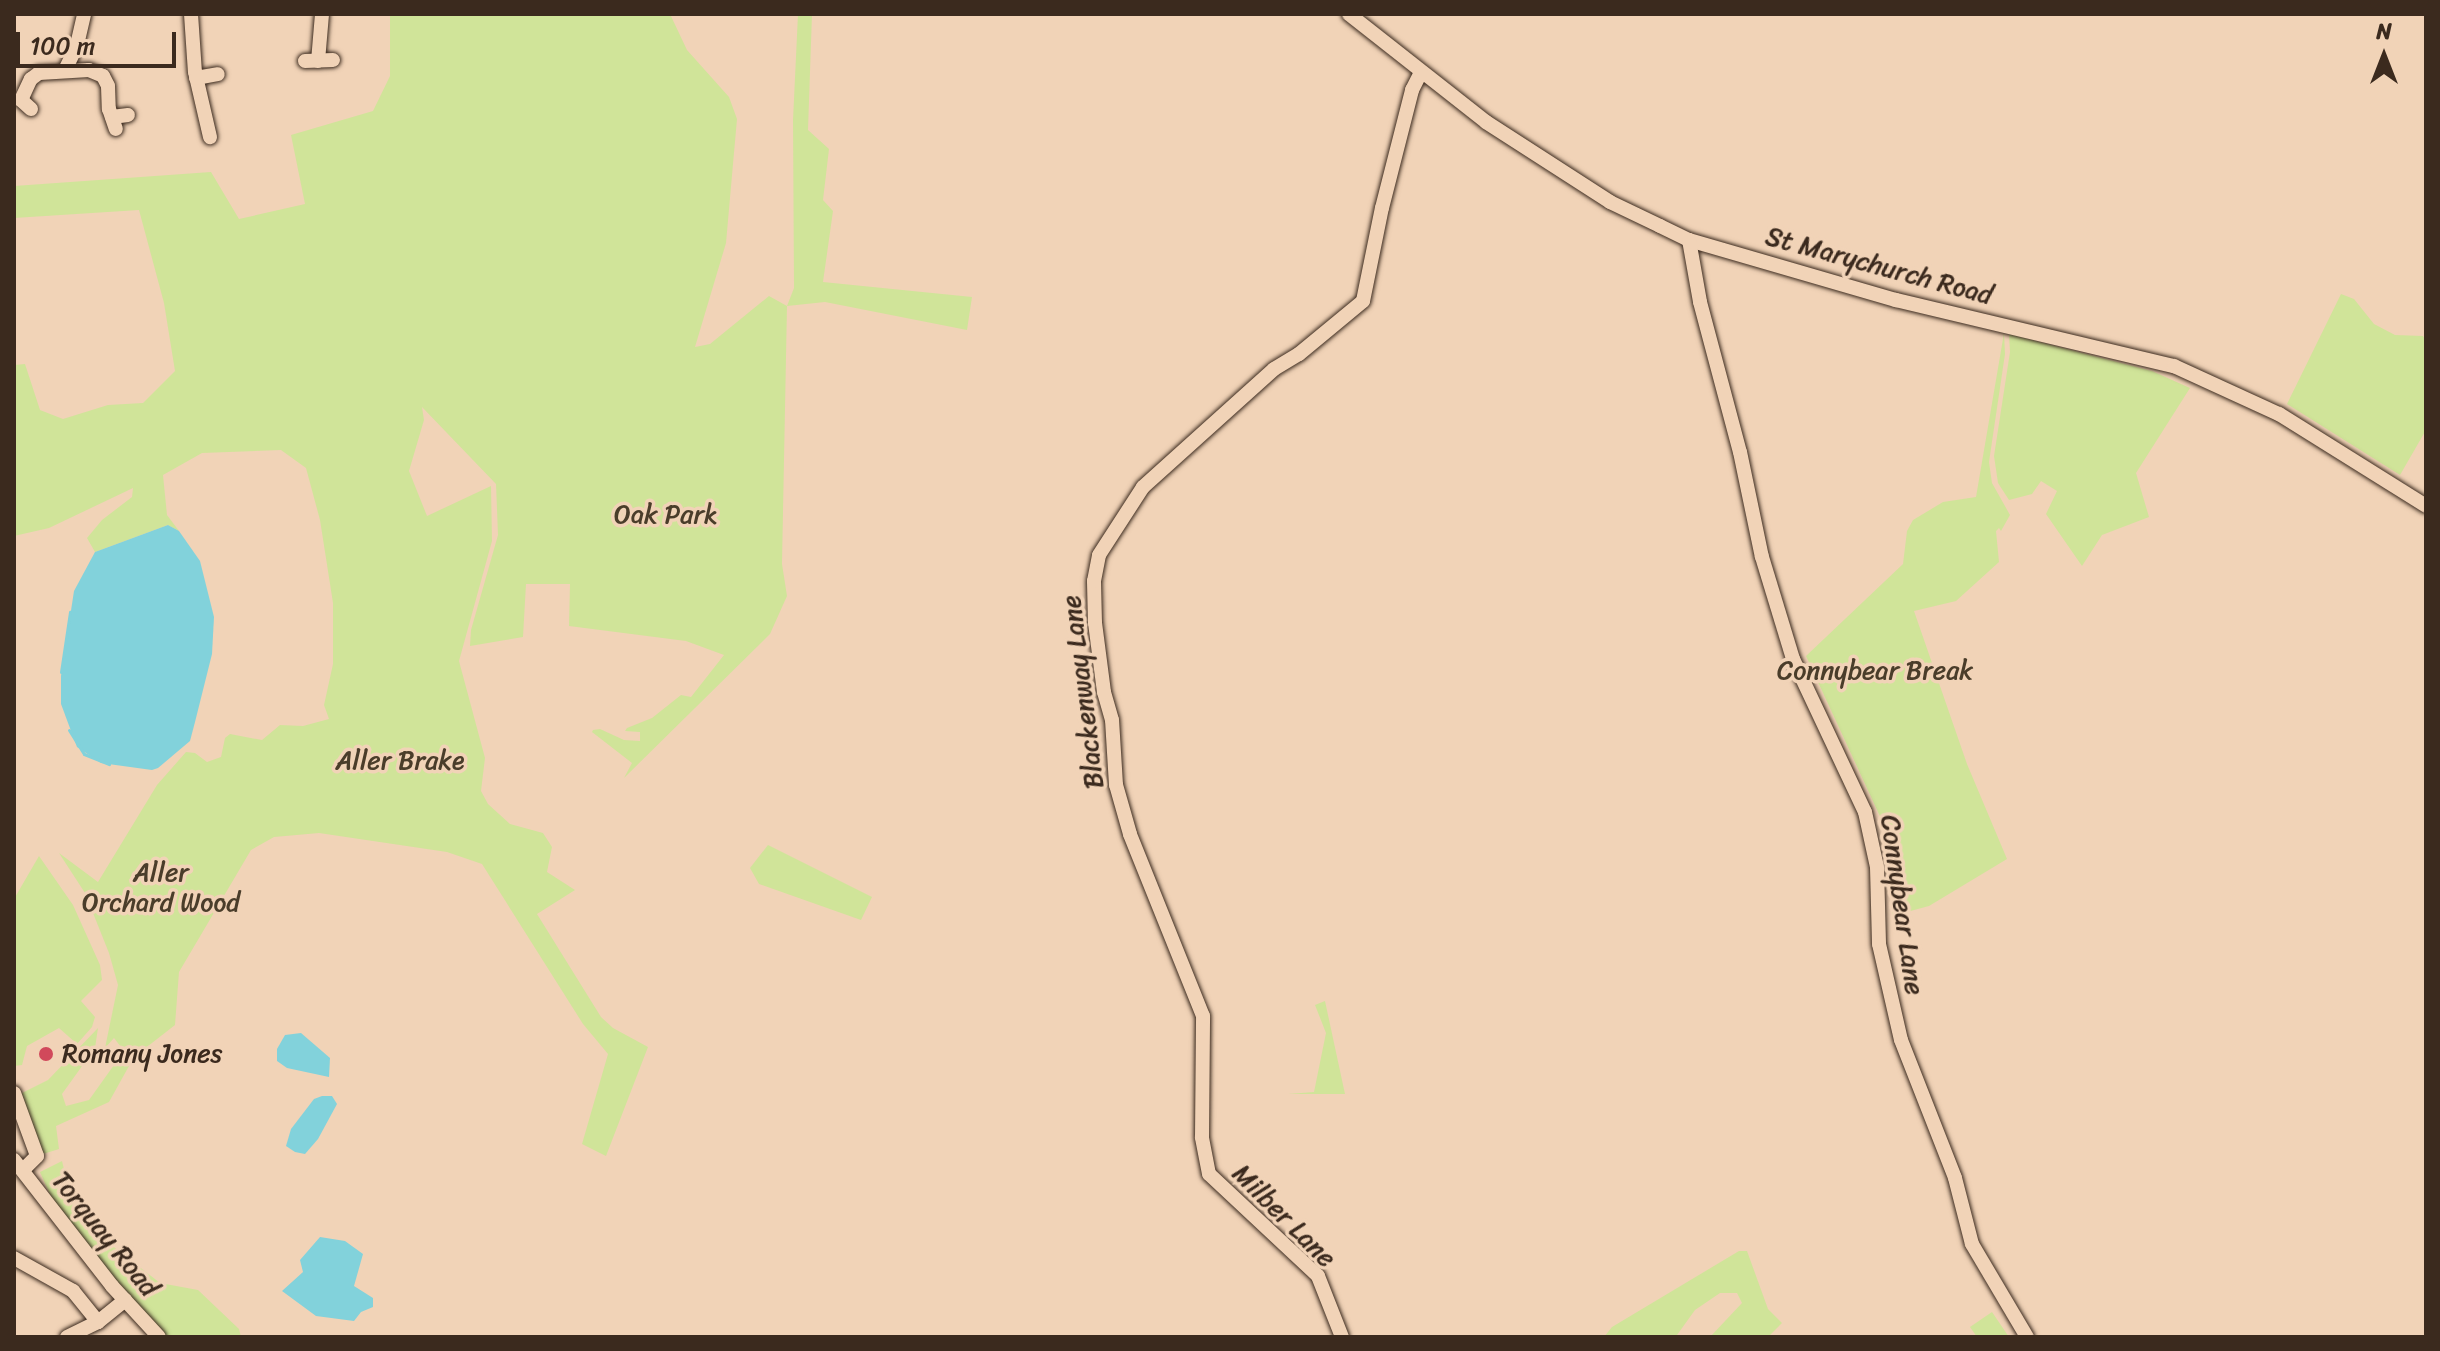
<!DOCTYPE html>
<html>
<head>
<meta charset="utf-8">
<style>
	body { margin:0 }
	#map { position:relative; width:2440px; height:1351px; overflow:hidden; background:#f1d3b7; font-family:Sriracha,sans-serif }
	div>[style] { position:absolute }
	.green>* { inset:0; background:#d0e499 }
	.water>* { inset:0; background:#82d2db }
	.stream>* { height:3px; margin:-1.5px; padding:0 1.5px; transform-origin:1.5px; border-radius:1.5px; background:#82d2db }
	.roads { filter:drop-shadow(0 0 2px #3b2a1e) drop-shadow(0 0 2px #3b2a1e) }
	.minor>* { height:14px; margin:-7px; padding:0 7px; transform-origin:7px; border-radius:7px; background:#f1d3b7 }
	.dots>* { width:22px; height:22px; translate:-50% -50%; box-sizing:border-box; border:4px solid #f1d3b7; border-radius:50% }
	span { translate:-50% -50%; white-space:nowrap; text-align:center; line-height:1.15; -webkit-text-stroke:7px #f1d3b7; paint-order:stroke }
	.street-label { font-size:26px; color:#3b2a1e }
	.park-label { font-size:26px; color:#4a3d2a }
	.poi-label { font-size:26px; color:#3b2a1e }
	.left { translate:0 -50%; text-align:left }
	.frame { position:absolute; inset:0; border:16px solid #3b2a1e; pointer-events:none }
	.north { position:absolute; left:2344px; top:16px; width:80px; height:80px; -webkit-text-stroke:6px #f1d3b7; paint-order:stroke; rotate:0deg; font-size:22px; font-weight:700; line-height:32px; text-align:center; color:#3b2a1e }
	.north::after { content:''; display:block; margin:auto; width:28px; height:36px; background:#3b2a1e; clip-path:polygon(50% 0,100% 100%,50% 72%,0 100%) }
	.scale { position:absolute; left:16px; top:32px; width:160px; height:36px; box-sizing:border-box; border:4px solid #3b2a1e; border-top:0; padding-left:10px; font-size:24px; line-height:28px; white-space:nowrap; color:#3b2a1e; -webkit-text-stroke:6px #f1d3b7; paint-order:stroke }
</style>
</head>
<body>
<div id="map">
	<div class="green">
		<i style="clip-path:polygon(390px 14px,670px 14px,687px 50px,729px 97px,737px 119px,726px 243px,695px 347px,710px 344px,769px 296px,787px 306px,794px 288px,793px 120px,798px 14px,812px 14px,808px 130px,829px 149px,823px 200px,833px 211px,823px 282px,972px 297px,967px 330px,825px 302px,787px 306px,782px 564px,787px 596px,770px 634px,624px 778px,632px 763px,592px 732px,593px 730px,600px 729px,624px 740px,640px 741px,640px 732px,625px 731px,627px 728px,652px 718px,681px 695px,691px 697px,724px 655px,686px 641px,569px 626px,570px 584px,526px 584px,523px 637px,470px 646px,471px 630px,498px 535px,496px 484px,422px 407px,424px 420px,409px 471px,427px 516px,491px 486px,492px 541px,459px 661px,485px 758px,481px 791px,488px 804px,510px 824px,543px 833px,552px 847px,547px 872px,575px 890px,537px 914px,601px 1017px,613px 1028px,648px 1047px,606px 1156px,582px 1144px,608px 1054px,583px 1024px,482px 864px,447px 852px,319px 833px,274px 837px,251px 850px,179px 972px,175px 1025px,134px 1057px,109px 1102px,56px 1126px,59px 1149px,37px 1156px,16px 1096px,48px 1080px,98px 1028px,95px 1048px,62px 1094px,66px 1106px,89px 1100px,124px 1051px,114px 1038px,105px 1048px,118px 985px,109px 953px,85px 893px,59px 853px,98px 882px,157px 785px,186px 752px,195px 753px,207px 762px,221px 757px,225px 738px,230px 734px,262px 740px,280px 725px,303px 726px,329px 719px,324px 705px,333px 664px,333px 603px,320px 520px,306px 468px,281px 450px,202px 453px,163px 475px,167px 515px,179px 531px,168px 525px,95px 552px,87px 538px,102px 520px,132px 497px,133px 488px,49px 528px,14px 536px,14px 365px,25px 364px,40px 410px,63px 419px,108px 405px,143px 403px,175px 371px,164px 303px,139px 210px,14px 218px,14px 186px,211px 172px,239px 219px,305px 204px,291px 135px,373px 111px,390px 76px)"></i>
		<i style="clip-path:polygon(2341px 294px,2354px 299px,2374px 324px,2395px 335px,2423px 336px,2426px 341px,2426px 430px,2400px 475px,2287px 404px)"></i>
		<i style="clip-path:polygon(2004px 333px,2005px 354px,1989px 462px,1992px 483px,2010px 515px,2001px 531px,1999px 528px,1996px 531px,1999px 562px,1956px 601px,1914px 611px,1967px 764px,2007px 859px,1929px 906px,1892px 916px,1892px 871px,1884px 825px,1806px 656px,1903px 564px,1907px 531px,1913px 520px,1943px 502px,1976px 497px)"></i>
		<i style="clip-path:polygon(2009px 334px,2152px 371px,2190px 388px,2136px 473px,2149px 517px,2102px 535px,2082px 566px,2046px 514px,2057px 491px,2041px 481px,2032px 494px,2009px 500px,1998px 483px,1994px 456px,2010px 352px)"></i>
		<i style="clip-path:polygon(768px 845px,872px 897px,861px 920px,759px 884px,750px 868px)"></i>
		<i style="clip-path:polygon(39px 856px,73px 905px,100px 965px,102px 980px,81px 1001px,95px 1017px,92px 1027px,77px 1044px,59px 1028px,27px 1046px,22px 1065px,14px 1066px,14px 899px)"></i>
		<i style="clip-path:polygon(1325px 1001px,1345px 1094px,1288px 1094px,1314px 1092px,1326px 1033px,1315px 1005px)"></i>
		<i style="clip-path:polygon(62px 1161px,68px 1185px,96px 1233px,160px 1283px,198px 1290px,239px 1329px,241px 1337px,159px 1337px,50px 1195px,40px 1172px)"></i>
		<i style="clip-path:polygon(1739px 1251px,1747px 1251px,1768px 1309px,1782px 1323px,1768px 1337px,1710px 1337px,1742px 1303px,1737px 1293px,1720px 1293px,1695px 1310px,1677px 1335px,1604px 1337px,1612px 1327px)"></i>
		<i style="clip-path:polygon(1992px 1312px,2009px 1337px,1977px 1337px,1970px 1327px)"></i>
	</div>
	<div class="water">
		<i style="clip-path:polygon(168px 525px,179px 531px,200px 561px,214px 617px,212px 654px,195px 722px,190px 741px,158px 768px,152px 770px,101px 763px,77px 747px,61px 704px,61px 676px,74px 591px,95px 552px)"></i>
		<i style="clip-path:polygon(301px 1033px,330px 1058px,329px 1077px,287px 1068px,277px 1061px,277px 1049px,285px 1035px)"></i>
		<i style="clip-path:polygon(322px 1096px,332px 1096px,337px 1104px,318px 1139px,305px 1154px,295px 1152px,286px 1146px,291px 1129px,314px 1099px)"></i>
		<i style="clip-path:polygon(320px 1237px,345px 1241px,363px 1254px,354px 1286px,373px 1298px,373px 1307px,361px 1312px,354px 1321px,316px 1316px,282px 1291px,303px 1272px,300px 1260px)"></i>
	</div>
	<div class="stream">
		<i style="left:61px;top:672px;width:61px;rotate:-81.5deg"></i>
		<i style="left:69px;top:730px;width:28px;rotate:58deg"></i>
		<i style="left:84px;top:754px;width:27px;rotate:22deg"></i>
	</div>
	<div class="roads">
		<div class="minor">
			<i style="left:191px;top:14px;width:58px;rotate:86.1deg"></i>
			<i style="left:195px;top:72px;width:67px;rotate:77deg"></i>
			<i style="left:1349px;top:14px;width:174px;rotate:38.2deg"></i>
			<i style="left:1486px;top:122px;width:148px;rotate:32.8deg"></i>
			<i style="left:1610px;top:202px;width:55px;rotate:25.6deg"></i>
			<i style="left:1660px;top:226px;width:32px;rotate:26deg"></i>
			<i style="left:1689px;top:240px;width:216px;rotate:16.2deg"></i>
			<i style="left:1896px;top:300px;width:286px;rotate:13.4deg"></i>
			<i style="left:2174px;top:366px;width:115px;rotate:24.6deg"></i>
			<i style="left:2279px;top:414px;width:173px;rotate:32deg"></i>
			<i style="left:305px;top:61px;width:28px;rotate:-2deg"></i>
			<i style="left:318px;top:61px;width:47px;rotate:-85.1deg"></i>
			<i style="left:65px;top:70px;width:28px;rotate:-64deg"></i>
			<i style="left:77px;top:45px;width:32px;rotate:-77deg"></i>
			<i style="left:196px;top:78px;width:22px;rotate:-10deg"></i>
			<i style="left:31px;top:109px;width:13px;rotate:-138deg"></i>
			<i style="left:21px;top:100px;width:23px;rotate:-65deg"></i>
			<i style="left:31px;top:79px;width:10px;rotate:-37deg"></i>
			<i style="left:39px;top:73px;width:50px;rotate:-3.4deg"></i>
			<i style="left:89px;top:70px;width:15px;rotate:23deg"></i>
			<i style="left:103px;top:76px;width:11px;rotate:63deg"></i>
			<i style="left:108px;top:86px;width:23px;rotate:88deg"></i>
			<i style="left:109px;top:109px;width:21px;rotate:71deg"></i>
			<i style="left:112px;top:117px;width:16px;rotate:-7deg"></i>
			<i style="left:1689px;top:240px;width:63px;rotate:79.9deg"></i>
			<i style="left:1700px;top:302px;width:155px;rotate:75.1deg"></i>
			<i style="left:1740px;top:452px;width:107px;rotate:78.2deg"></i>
			<i style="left:1762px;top:557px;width:107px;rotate:73.1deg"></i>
			<i style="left:1793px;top:659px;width:169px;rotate:64.8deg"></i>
			<i style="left:1865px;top:812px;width:56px;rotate:77.7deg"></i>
			<i style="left:1877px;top:867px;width:77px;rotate:88.5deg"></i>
			<i style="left:1879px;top:944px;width:98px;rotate:77.1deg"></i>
			<i style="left:1901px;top:1040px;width:148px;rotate:68.6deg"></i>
			<i style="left:1955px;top:1178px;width:68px;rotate:75.6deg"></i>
			<i style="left:1972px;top:1244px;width:108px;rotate:59.4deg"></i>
			<i style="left:14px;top:1093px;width:67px;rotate:69.9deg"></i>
			<i style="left:37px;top:1156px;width:20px;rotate:135deg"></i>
			<i style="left:14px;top:1160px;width:160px;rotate:52.1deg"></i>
			<i style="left:112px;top:1286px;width:69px;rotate:47.3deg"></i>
			<i style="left:14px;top:1258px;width:68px;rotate:29.2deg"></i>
			<i style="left:73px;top:1291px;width:40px;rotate:51deg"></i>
			<i style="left:67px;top:1337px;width:34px;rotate:-26deg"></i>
			<i style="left:98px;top:1322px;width:35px;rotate:-39deg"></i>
			<i style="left:1342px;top:1337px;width:66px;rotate:-111.5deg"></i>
			<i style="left:1318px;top:1276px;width:149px;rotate:-136.9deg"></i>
			<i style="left:1209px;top:1174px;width:38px;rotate:-101deg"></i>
			<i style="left:1202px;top:1137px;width:121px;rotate:-89.5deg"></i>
			<i style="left:1203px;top:1016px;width:196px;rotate:-111.9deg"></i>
			<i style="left:1130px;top:834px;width:51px;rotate:-105.9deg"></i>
			<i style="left:1116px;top:785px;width:65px;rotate:-93.5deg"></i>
			<i style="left:1112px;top:720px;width:29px;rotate:-106deg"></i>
			<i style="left:1104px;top:692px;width:70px;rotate:-97.4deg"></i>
			<i style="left:1095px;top:623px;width:42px;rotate:-91.4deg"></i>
			<i style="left:1094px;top:581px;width:26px;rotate:-79deg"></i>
			<i style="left:1099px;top:555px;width:81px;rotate:-57.1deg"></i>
			<i style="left:1143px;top:487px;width:176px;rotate:-42deg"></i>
			<i style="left:1274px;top:369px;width:29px;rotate:-31deg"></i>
			<i style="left:1299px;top:354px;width:83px;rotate:-39.6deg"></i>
			<i style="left:1363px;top:301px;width:95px;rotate:-78.5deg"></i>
			<i style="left:1382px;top:208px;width:122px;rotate:-75.7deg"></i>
			<i style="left:1412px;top:90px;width:20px;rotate:-63deg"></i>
		</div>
	</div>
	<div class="dots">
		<i style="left:46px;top:1054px;background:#d1495b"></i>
	</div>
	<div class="street-label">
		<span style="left:1879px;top:266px;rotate:15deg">St Marychurch Road</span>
		<span style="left:1083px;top:692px;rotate:-97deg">Blackenway Lane</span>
		<span style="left:1902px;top:905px;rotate:82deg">Connybear Lane</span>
		<span style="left:1284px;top:1216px;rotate:45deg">Milber Lane</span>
		<span style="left:105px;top:1234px;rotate:51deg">Torquay Road</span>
	</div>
	<div class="park-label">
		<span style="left:666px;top:515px">Oak Park</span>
		<span style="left:1875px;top:671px">Connybear Break</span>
		<span style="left:400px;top:761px">Aller Brake</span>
		<span style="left:161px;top:888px">Aller<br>Orchard Wood</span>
	</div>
	<div class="poi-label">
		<span class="left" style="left:62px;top:1054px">Romany Jones</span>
	</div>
	<div class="frame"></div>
	<div class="north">N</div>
	<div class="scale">100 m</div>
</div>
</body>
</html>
